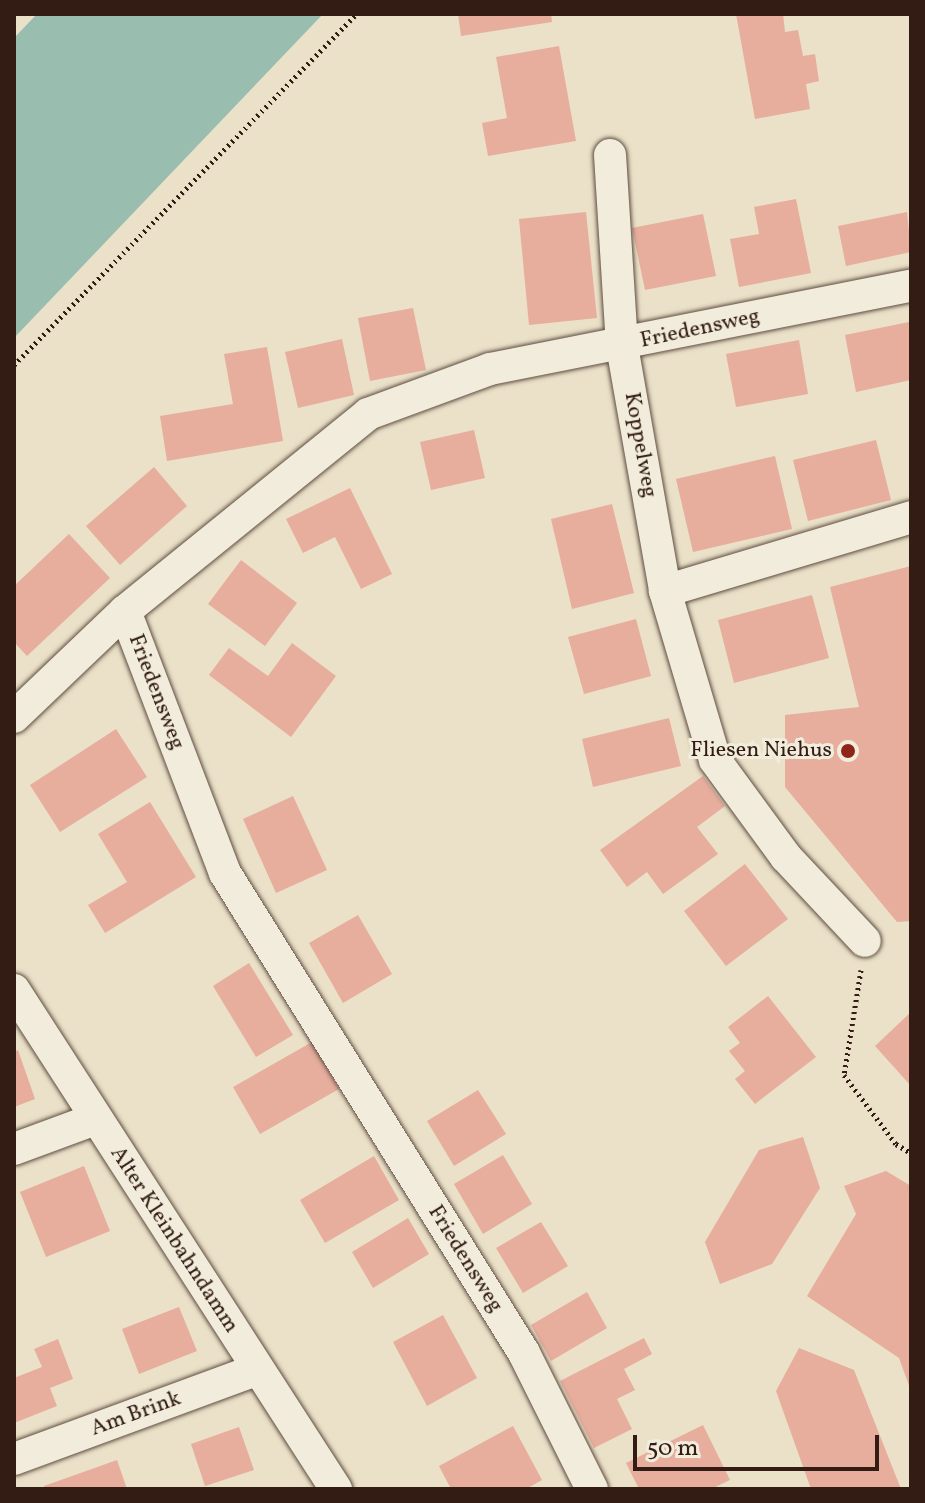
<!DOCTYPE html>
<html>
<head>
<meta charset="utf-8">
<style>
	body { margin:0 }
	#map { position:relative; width:925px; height:1503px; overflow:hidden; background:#eae1c8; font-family:Vollkorn,serif }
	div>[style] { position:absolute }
	.water>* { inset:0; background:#99beb0 }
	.building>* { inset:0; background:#e7ad9d }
	.path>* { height:5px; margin-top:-2.5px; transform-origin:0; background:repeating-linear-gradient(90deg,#321c14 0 2px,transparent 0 6px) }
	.roads { filter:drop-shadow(0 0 2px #604d41) drop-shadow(0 0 2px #604d41) }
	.minor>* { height:32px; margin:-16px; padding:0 16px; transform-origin:16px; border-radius:16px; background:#f1ecdb }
	.dots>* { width:22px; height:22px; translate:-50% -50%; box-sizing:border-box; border:4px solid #f1ecdb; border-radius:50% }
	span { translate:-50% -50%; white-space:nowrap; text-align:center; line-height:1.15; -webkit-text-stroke:6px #f1ecdb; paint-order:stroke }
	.street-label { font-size:22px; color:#321c14 }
	.poi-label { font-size:22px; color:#321c14 }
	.right { translate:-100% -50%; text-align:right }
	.frame { position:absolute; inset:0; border:16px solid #321c14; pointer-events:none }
	.scale { position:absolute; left:633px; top:1435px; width:246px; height:36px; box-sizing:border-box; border:4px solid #321c14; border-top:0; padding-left:10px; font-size:24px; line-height:28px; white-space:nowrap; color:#321c14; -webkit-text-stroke:6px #f1ecdb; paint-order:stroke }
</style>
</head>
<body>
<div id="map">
	<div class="water">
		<i style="clip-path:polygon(37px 14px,323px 14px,14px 338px,14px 38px)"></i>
	</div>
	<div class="building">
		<i style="clip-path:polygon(458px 14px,551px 14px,552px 22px,461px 36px)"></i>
		<i style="clip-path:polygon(736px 14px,783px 14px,785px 32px,798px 30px,803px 56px,815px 54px,819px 81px,806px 84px,810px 109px,755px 119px)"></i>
		<i style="clip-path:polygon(559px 46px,576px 141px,488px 156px,482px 123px,507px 118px,496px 57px)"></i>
		<i style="clip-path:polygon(796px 199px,811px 273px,739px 287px,730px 239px,759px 234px,754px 207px)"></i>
		<i style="clip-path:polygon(586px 212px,597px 318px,529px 325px,519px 219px)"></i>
		<i style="clip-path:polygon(907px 212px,911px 252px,846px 266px,838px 226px)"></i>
		<i style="clip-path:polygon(703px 214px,716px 276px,645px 290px,632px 228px)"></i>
		<i style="clip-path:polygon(413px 308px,426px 370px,370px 381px,358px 318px)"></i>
		<i style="clip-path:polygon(909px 322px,911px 380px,856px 392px,845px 335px)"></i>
		<i style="clip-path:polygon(342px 339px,354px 395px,298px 408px,285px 352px)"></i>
		<i style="clip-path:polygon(799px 340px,808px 394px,736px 407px,726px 354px)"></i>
		<i style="clip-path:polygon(267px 347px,283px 441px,167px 461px,160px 416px,233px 404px,224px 354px)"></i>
		<i style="clip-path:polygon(474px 430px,485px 478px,431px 490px,420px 442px)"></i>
		<i style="clip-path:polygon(876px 440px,891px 500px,808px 521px,793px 460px)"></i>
		<i style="clip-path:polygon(775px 456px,792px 529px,693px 552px,676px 479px)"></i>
		<i style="clip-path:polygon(154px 467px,187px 506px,120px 565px,86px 526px)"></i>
		<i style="clip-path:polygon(350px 488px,392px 574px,361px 589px,335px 537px,303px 553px,286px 519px)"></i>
		<i style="clip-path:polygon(612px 504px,634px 593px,572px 609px,551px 519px)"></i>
		<i style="clip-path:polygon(69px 534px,110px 578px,27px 656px,14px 642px,14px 586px)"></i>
		<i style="clip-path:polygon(241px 560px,297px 603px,265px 646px,208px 604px)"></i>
		<i style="clip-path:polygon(911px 566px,911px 921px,897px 922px,785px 787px,785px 715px,859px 707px,830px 587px)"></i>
		<i style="clip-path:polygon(812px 595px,829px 658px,734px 683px,718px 620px)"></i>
		<i style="clip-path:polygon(636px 619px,651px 676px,584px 694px,568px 637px)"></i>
		<i style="clip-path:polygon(292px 643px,336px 676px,291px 737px,209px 675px,229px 648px,268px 676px)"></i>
		<i style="clip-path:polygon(669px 718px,681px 766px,593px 787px,582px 739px)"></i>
		<i style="clip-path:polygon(116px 729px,147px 777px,60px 832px,30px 785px)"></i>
		<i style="clip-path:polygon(703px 776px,725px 806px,697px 827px,718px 854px,663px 894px,647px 872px,627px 887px,600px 850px)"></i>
		<i style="clip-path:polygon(293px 796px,327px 870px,276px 893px,243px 819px)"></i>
		<i style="clip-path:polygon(150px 802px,196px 877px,105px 933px,88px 905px,127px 882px,98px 834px)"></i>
		<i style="clip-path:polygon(745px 864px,788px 919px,726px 966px,684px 911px)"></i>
		<i style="clip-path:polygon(358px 915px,392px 974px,343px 1003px,309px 943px)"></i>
		<i style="clip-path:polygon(249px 963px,293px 1035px,256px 1057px,213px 986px)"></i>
		<i style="clip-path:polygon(768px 996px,816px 1057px,755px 1104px,735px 1079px,745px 1071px,729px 1051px,740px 1043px,728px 1027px)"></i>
		<i style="clip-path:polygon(911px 1012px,911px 1086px,875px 1046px)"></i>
		<i style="clip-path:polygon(312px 1042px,339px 1089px,260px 1134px,233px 1087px)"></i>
		<i style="clip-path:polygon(18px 1050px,35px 1099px,14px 1107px,14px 1052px)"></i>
		<i style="clip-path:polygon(478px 1090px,506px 1134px,454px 1166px,427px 1121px)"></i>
		<i style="clip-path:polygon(803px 1137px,820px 1188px,772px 1264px,720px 1284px,705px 1242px,759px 1150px)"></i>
		<i style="clip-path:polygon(503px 1155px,532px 1204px,483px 1234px,454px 1184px)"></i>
		<i style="clip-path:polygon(374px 1156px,399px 1200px,325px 1243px,300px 1200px)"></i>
		<i style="clip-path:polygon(84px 1166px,110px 1231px,46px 1257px,20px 1192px)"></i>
		<i style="clip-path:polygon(886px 1171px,911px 1186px,911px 1391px,899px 1358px,807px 1296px,856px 1214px,844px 1186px)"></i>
		<i style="clip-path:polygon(408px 1218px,429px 1254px,373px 1288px,352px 1252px)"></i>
		<i style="clip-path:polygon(541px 1222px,568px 1266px,523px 1293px,496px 1248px)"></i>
		<i style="clip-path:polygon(587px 1292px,607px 1328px,551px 1361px,531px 1325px)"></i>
		<i style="clip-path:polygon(179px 1307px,197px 1351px,139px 1374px,122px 1329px)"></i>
		<i style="clip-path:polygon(443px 1315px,477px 1378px,427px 1406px,393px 1342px)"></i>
		<i style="clip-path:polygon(644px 1338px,652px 1354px,624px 1369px,635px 1390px,617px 1399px,632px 1429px,594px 1448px,560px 1381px)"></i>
		<i style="clip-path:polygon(58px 1339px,73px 1379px,50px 1388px,57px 1406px,14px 1423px,14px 1378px,42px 1367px,34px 1349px)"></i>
		<i style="clip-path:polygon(799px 1348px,854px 1370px,901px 1489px,811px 1489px,776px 1391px)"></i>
		<i style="clip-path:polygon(703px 1425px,730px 1480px,711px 1489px,639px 1489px,626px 1463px)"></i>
		<i style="clip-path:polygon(513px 1426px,542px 1480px,526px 1489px,451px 1489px,439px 1466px)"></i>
		<i style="clip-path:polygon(239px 1427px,254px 1470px,205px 1486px,191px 1444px)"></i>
		<i style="clip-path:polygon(117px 1460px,127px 1489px,45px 1489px,44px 1486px)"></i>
	</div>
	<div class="path">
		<i style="left:14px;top:365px;width:490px;rotate:-45.7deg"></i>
		<i style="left:861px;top:970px;width:106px;rotate:99.2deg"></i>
		<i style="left:844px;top:1075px;width:86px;rotate:53deg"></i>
		<i style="left:896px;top:1144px;width:17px;rotate:31deg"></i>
	</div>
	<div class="roads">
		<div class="minor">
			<i style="left:610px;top:155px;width:191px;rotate:86.4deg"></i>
			<i style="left:622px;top:346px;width:249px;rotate:80deg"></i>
			<i style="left:665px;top:591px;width:176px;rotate:73.5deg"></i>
			<i style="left:715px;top:760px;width:120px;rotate:53.8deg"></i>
			<i style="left:786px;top:857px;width:115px;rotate:46.8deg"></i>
			<i style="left:665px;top:591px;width:257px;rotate:-16.7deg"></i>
			<i style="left:14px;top:717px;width:153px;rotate:-43.7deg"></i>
			<i style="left:14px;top:990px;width:594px;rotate:57.17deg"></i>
			<i style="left:14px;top:1149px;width:86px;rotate:-20.3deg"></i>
			<i style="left:14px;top:1459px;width:260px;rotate:-20.2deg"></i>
			<i style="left:592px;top:1489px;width:152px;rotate:-116.6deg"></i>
			<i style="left:524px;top:1353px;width:566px;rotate:-121.92deg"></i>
			<i style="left:225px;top:873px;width:280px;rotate:-110.9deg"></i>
			<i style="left:125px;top:611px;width:313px;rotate:-39deg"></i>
			<i style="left:368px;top:414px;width:130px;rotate:-20.2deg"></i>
			<i style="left:490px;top:369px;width:429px;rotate:-11.2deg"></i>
		</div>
	</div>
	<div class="dots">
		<i style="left:848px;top:751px;background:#8f2418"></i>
	</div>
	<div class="street-label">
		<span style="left:700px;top:329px;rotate:-12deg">Friedensweg</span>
		<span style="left:640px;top:445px;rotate:80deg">Koppelweg</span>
		<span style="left:156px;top:692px;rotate:69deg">Friedensweg</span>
		<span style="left:174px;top:1240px;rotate:57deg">Alter Kleinbahndamm</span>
		<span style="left:465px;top:1259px;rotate:58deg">Friedensweg</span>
		<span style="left:136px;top:1414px;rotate:-20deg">Am Brink</span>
	</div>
	<div class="poi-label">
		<span class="right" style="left:832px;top:751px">Fliesen Niehus</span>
	</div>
	<div class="frame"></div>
	<div class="scale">50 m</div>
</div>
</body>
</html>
